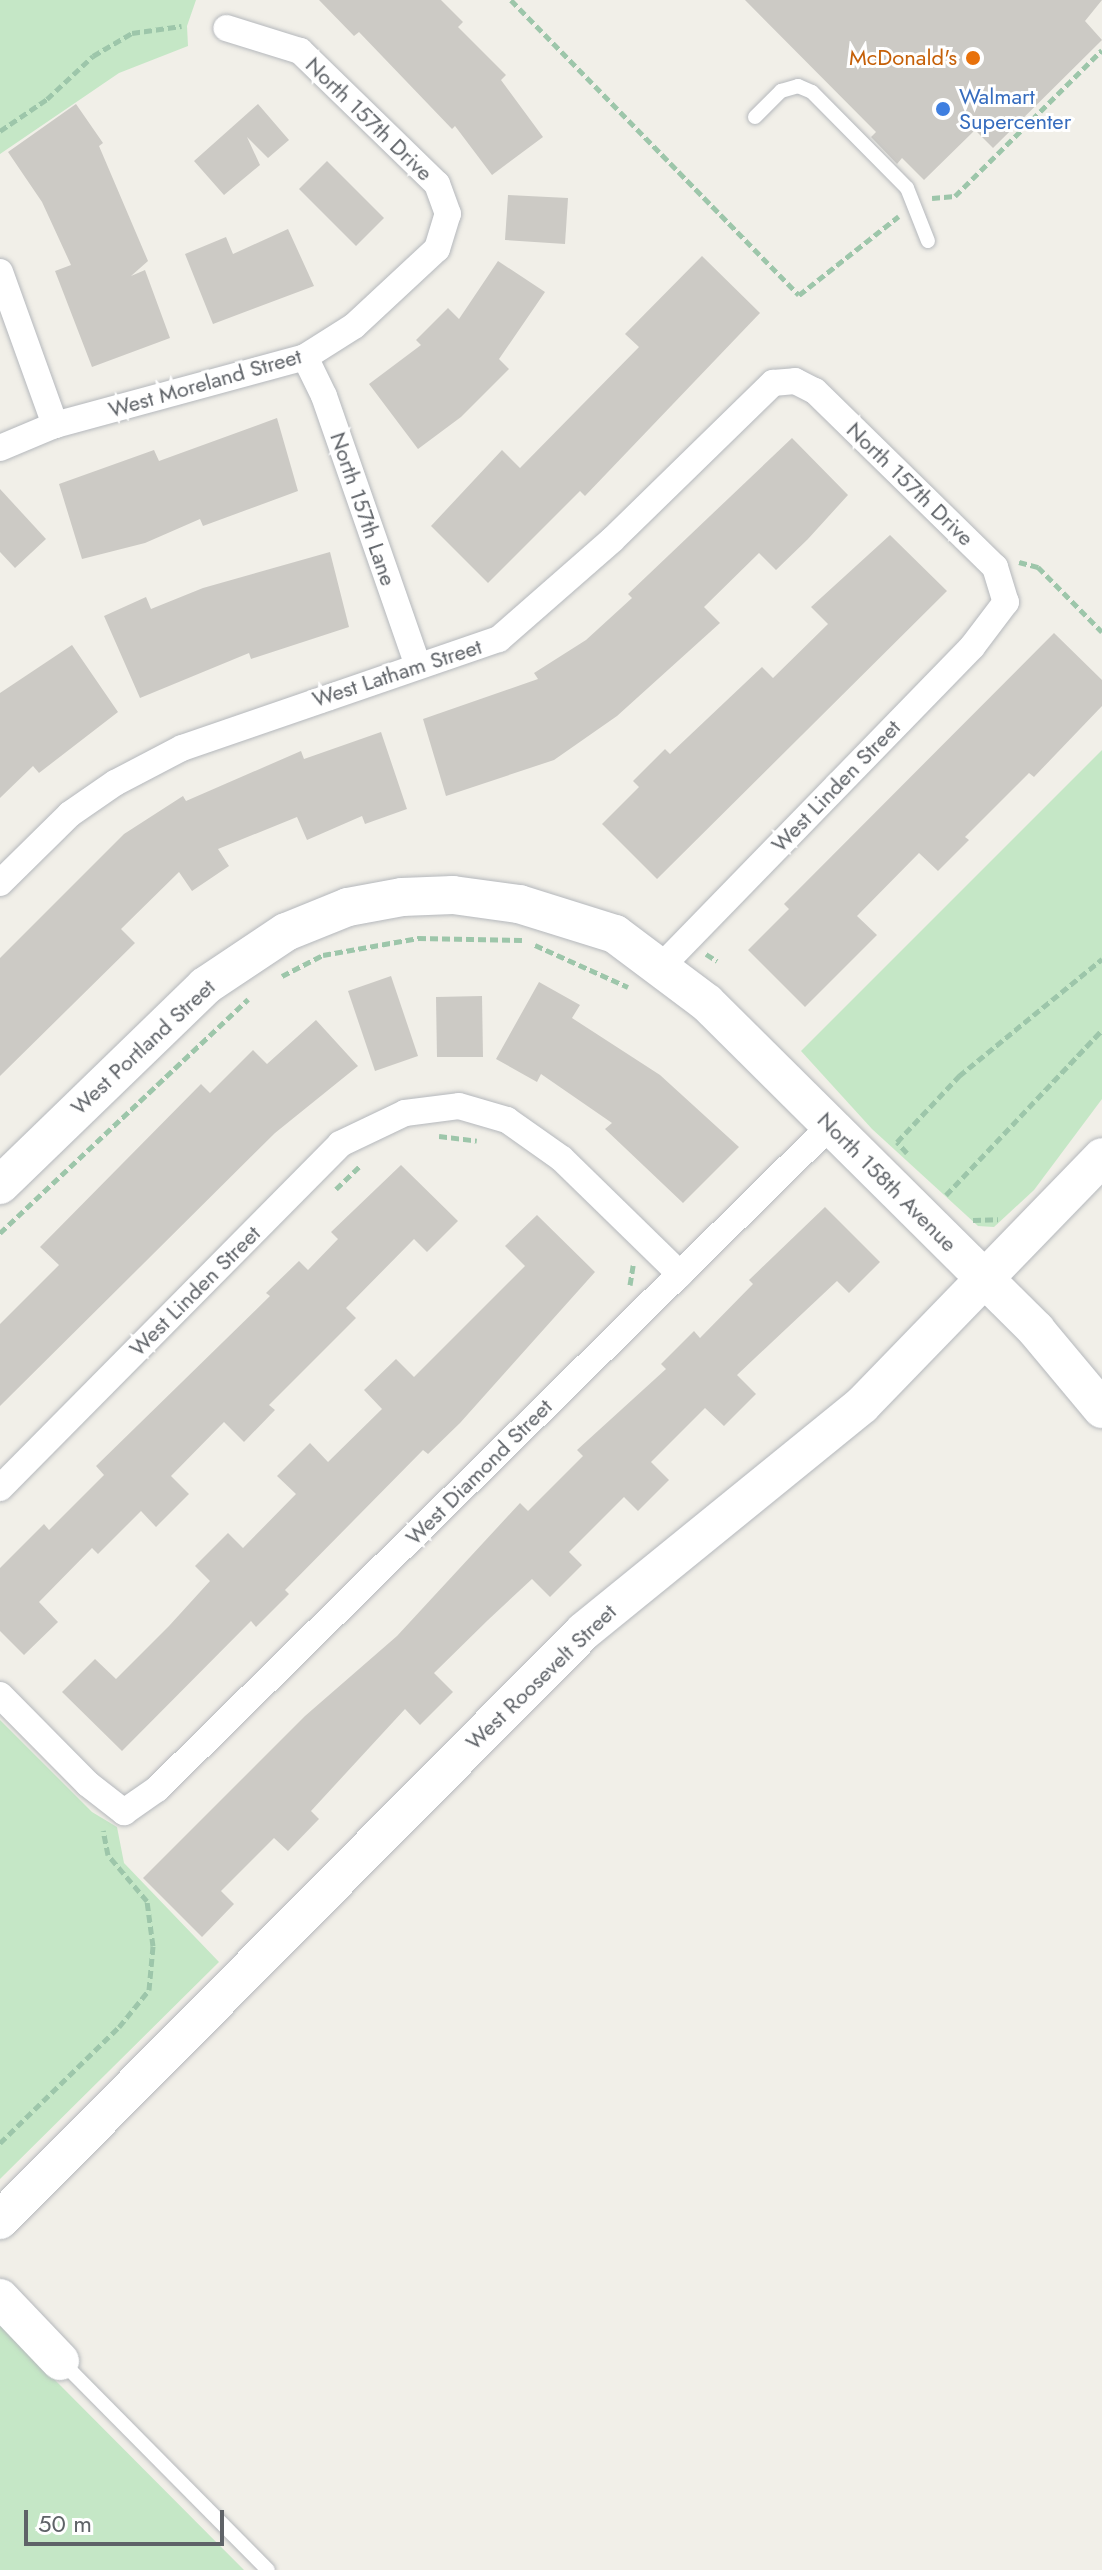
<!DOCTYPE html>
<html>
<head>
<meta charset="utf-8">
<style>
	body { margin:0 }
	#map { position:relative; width:1102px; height:2570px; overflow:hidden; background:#f1efe8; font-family:Jost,sans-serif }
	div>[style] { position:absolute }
	.green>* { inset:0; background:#c5e7c6 }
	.building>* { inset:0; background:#cccac5 }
	.path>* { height:5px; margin-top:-2.5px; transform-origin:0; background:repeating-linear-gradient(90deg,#9dc6aa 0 8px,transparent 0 12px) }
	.roads { filter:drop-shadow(0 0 2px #b5b8bc) drop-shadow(0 0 2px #b5b8bc) }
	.lane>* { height:14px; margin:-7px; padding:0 7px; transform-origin:7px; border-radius:7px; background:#fff }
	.street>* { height:26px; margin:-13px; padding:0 13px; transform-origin:13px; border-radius:13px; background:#fff }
	.secondary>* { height:38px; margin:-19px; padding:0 19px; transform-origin:19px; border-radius:19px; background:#fff }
	.dots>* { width:22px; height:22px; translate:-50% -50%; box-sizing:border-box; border:4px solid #fff; border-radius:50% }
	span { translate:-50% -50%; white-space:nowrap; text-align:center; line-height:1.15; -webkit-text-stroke:6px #fff; paint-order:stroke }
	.food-label { font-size:22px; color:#c56008 }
	.right { translate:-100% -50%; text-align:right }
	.shop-label { font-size:22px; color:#366cbe }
	.left { translate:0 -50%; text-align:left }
	.street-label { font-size:22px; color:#5f6368 }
	.scale { position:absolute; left:24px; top:2510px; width:200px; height:36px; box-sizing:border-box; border:4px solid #5f6368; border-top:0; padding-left:10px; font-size:24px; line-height:28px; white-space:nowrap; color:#5f6368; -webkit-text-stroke:6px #fff; paint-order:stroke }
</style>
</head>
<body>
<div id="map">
	<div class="green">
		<i style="clip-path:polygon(0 0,196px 0,187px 26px,188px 46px,119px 73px,0 154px)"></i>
		<i style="clip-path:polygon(1102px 750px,1102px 1099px,1034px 1190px,994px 1227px,978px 1226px,872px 1129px,801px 1051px)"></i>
		<i style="clip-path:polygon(0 1720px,92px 1812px,117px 1827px,124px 1863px,219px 1962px,0 2179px)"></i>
		<i style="clip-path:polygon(0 2323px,50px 2375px,244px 2570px,0 2570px)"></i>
	</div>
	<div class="building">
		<i style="clip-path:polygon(319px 0,441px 0,463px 22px,458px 27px,506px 75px,501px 80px,543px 137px,492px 175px,455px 126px,452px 129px,359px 32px,354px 36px)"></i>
		<i style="clip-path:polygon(745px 0,1102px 0,1085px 21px,1102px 40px,993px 148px,975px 130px,924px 180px,902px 158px,897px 164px,871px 137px,876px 132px)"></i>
		<i style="clip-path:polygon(76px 104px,103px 143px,99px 146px,148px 261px,131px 276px,145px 270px,170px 338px,92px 367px,55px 271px,71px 265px,42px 202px,8px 152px)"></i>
		<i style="clip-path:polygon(258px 104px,289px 140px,268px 158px,247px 137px,260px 165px,224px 195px,194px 161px)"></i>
		<i style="clip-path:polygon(327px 161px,384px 218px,356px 246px,299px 189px)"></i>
		<i style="clip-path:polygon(508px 195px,568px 198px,565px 244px,505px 240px)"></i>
		<i style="clip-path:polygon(288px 229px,314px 286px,213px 324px,185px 254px,226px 237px,233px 254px)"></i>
		<i style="clip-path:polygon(702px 256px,760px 313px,585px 496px,580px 491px,488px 583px,431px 526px,502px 450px,520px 468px,639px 347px,625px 334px)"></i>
		<i style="clip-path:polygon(498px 261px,545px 292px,499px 359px,509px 369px,461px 417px,418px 449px,369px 384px,421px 345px,416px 340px,448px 308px,459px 319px)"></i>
		<i style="clip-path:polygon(277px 418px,298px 491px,203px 526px,200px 519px,145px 543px,82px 559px,59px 484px,154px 450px,159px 461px)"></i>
		<i style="clip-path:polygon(792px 438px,848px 495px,808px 539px,776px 570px,759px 553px,704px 607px,720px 623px,617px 716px,554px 760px,446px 796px,423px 719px,538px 679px,534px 673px,586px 640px,632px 598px,628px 594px)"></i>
		<i style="clip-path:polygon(0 489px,46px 539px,15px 568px,0 552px)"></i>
		<i style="clip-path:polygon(890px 535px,947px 591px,657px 879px,602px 824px,639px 787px,633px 781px,665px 749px,670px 754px,762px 667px,773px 678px,828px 624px,811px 607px)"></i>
		<i style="clip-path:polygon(330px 552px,349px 627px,251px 659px,249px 653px,140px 698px,104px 616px,146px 597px,151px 609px,203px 588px)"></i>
		<i style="clip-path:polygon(1054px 633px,1102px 680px,1102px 706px,1034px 777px,1029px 773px,965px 837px,969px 840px,938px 871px,919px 853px,857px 916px,877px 935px,805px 1007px,748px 950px,789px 909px,784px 904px)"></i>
		<i style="clip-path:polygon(72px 645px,118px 712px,39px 773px,33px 766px,0 798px,0 693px)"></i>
		<i style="clip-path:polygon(381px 732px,407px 809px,365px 824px,362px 816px,307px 840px,297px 817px,218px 849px,229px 866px,192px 891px,179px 872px,121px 929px,135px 943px,0 1076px,0 958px,124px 834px,183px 796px,186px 801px,301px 751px,304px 759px)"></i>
		<i style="clip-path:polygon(391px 976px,418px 1056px,375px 1071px,348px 991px)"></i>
		<i style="clip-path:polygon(539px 982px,580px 1005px,572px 1018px,660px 1075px,739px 1147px,683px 1203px,605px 1129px,612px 1123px,541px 1074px,537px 1082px,496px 1059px)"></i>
		<i style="clip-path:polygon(482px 996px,483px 1057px,437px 1057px,436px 997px)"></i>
		<i style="clip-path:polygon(316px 1020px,358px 1066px,275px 1133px,0 1406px,0 1324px,59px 1265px,40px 1247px,201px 1084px,210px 1093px,253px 1050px,267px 1064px)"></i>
		<i style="clip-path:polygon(401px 1165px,458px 1221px,427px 1252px,414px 1239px,346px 1308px,356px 1318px,269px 1405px,275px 1410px,244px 1442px,224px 1422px,171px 1476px,189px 1494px,156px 1527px,141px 1511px,98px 1554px,92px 1548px,39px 1602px,58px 1622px,24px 1655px,0 1631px,0 1568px,44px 1524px,49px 1530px,104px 1475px,96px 1466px,270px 1296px,266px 1293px,299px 1261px,308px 1270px,338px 1239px,331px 1232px)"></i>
		<i style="clip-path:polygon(825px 1207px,880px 1262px,849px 1293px,837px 1281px,737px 1375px,756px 1394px,724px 1426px,705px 1408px,651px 1462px,669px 1480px,638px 1511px,624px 1497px,569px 1552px,582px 1565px,550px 1597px,532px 1579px,488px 1620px,434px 1673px,453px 1692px,420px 1725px,405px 1709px,311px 1811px,319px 1819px,288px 1851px,274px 1838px,221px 1891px,234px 1904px,202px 1937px,143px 1878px,305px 1716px,397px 1636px,520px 1503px,528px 1511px,583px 1456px,577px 1450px,666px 1369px,661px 1364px,694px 1331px,700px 1338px,753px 1284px,749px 1280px)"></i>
		<i style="clip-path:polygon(537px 1215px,595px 1272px,460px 1423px,428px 1454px,423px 1450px,285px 1590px,289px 1594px,256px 1627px,251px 1621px,122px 1751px,62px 1692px,95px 1659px,116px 1679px,169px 1626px,210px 1581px,195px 1566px,228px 1533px,243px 1548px,296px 1494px,277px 1476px,310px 1443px,328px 1462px,382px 1409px,364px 1390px,396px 1359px,414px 1377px,525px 1266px,505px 1246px)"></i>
	</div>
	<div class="path">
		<i style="left:511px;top:0;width:412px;rotate:45.7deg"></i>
		<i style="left:799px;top:295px;width:127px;rotate:-38.3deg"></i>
		<i style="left:0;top:131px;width:57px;rotate:-34.2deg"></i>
		<i style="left:47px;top:99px;width:63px;rotate:-43.1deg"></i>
		<i style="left:93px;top:56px;width:45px;rotate:-30.5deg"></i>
		<i style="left:132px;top:33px;width:50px;rotate:-8deg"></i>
		<i style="left:932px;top:198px;width:23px;rotate:-5deg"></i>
		<i style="left:955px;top:196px;width:207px;rotate:-44.8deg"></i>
		<i style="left:1019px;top:562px;width:20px;rotate:15deg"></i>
		<i style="left:1038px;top:567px;width:91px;rotate:45.4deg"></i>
		<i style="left:535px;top:945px;width:102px;rotate:24.3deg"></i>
		<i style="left:706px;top:954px;width:13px;rotate:32deg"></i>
		<i style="left:282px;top:976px;width:46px;rotate:-27.1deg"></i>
		<i style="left:323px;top:955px;width:97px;rotate:-10.1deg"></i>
		<i style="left:418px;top:938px;width:104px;rotate:1.1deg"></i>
		<i style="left:439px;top:1136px;width:38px;rotate:7deg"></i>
		<i style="left:907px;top:1153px;width:15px;rotate:-132deg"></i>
		<i style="left:897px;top:1142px;width:91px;rotate:-46.8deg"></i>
		<i style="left:959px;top:1076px;width:185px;rotate:-39.3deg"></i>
		<i style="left:336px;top:1189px;width:35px;rotate:-44deg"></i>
		<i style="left:946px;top:1195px;width:227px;rotate:-46.6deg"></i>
		<i style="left:973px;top:1220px;width:25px;rotate:-2deg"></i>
		<i style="left:0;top:1233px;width:341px;rotate:-43.3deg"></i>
		<i style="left:630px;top:1285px;width:20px;rotate:-81deg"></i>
		<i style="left:0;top:2143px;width:166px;rotate:-44.3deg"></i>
		<i style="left:119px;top:2027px;width:48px;rotate:-51deg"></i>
		<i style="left:149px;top:1990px;width:44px;rotate:-84.8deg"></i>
		<i style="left:153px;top:1946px;width:45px;rotate:-97.6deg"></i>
		<i style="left:147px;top:1901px;width:60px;rotate:-130.3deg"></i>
		<i style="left:108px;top:1855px;width:25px;rotate:-101deg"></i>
	</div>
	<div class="roads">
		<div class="lane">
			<i style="left:755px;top:117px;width:37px;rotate:-45deg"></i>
			<i style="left:781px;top:91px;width:18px;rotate:-16deg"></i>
			<i style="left:798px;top:86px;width:15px;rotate:23deg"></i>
			<i style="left:812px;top:92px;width:135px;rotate:45.3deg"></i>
			<i style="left:907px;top:188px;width:57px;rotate:68.4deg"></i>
			<i style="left:61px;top:2361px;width:294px;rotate:45.3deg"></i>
		</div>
		<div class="street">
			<i style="left:0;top:272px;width:163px;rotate:70.2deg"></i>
			<i style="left:305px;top:357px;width:43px;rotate:64deg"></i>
			<i style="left:324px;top:396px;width:283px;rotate:70.8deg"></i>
			<i style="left:0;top:448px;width:60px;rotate:-22.7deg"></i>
			<i style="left:55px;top:425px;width:259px;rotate:-15.2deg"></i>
			<i style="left:305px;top:357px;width:58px;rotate:-32.3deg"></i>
			<i style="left:354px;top:326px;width:113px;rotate:-42.9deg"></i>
			<i style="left:437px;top:249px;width:37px;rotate:-73deg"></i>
			<i style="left:448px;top:214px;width:32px;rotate:-110deg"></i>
			<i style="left:437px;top:184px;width:191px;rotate:-135.8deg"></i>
			<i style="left:300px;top:51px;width:77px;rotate:-162.7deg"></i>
			<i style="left:0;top:883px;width:98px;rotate:-44.6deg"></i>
			<i style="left:70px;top:814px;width:55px;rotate:-34.6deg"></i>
			<i style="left:115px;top:783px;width:76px;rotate:-27.6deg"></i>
			<i style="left:182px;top:748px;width:335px;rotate:-19deg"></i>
			<i style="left:499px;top:639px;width:150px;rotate:-41.2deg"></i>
			<i style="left:612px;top:540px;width:225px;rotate:-44.3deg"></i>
			<i style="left:773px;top:383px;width:22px;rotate:-5deg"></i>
			<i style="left:795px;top:381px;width:22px;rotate:27deg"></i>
			<i style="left:815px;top:391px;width:252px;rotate:44.4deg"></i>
			<i style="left:995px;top:567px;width:37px;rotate:73deg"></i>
			<i style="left:1006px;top:602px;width:56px;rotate:127.1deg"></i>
			<i style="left:972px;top:647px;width:445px;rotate:134.2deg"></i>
			<i style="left:0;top:1488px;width:484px;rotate:-45.3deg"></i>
			<i style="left:340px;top:1144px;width:72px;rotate:-25.5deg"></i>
			<i style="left:405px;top:1113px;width:54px;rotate:-7.4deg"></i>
			<i style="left:459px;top:1106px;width:50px;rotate:16.3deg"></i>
			<i style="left:507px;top:1120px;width:67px;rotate:35.3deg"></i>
			<i style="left:562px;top:1159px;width:165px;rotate:44.3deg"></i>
			<i style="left:0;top:1695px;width:125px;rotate:45.3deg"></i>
			<i style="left:88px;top:1784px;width:46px;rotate:37.9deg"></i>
			<i style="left:124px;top:1812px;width:40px;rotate:-34.9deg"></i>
			<i style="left:157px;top:1789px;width:945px;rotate:-44.57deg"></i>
		</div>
		<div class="secondary">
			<i style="left:0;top:1185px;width:286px;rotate:-44.1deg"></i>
			<i style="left:205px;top:986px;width:97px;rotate:-33.7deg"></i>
			<i style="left:286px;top:932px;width:67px;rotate:-22deg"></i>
			<i style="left:348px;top:907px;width:55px;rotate:-10.5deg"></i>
			<i style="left:402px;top:897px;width:51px;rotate:-2.2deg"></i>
			<i style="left:453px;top:895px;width:67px;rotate:7.8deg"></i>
			<i style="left:519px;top:904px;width:101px;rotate:17.4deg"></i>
			<i style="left:615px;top:934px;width:115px;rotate:36.9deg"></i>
			<i style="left:707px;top:1003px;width:464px;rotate:44.8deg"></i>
			<i style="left:1036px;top:1330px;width:103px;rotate:50.1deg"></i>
			<i style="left:0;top:2220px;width:829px;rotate:-45.24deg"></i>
			<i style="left:584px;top:1631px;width:358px;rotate:-39.1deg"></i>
			<i style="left:862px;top:1405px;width:345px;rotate:-45.9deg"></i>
			<i style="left:0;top:2298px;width:87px;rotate:46.4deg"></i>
		</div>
	</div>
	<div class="dots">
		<i style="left:973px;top:58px;background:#e8710a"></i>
		<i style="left:943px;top:109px;background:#3f7fe0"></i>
	</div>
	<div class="food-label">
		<span class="right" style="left:957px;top:58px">McDonald's</span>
	</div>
	<div class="shop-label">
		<span class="left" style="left:959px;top:109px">Walmart<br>Supercenter</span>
	</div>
	<div class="street-label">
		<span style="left:369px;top:119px;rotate:44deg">North 157th Drive</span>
		<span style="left:205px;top:383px;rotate:-16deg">West Moreland Street</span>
		<span style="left:910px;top:484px;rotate:44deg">North 157th Drive</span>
		<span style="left:363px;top:509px;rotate:71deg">North 157th Lane</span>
		<span style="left:397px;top:673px;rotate:-18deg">West Latham Street</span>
		<span style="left:836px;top:786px;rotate:-46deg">West Linden Street</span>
		<span style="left:143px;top:1047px;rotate:-43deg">West Portland Street</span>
		<span style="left:887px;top:1182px;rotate:45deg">North 158th Avenue</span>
		<span style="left:195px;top:1291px;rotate:-45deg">West Linden Street</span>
		<span style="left:479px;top:1472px;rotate:-45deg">West Diamond Street</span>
		<span style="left:541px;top:1677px;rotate:-44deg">West Roosevelt Street</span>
	</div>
	<div class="scale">50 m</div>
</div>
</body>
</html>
